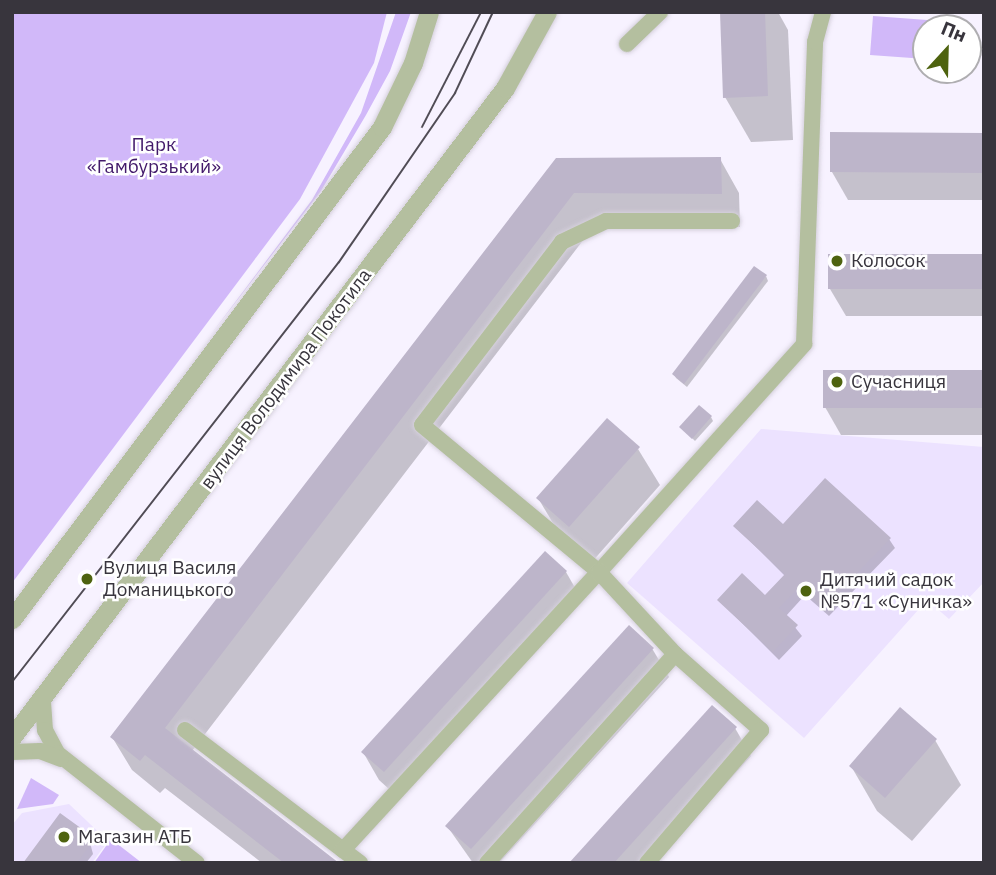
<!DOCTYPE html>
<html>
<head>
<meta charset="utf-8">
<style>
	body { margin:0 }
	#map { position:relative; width:996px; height:875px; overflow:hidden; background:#f7f2ff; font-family:"IBM Plex Sans",sans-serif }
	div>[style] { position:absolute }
	.built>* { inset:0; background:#ece2ff }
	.green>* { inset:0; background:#d1b8f9 }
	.shadow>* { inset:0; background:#0003 }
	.building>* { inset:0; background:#bdb5ca }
	.roads { filter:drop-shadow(0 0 2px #d5d0dc) drop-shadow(0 0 2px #d5d0dc) }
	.minor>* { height:16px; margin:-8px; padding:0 8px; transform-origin:8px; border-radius:8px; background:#b4bf9f }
	.tertiary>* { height:19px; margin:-9.5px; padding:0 9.5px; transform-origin:9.5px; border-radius:9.5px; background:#b4bf9f }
	.tram>* { height:2px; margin:-1px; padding:0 1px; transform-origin:1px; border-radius:1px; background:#504c55 }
	.dots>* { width:19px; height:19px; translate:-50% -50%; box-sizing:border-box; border:4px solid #fff; border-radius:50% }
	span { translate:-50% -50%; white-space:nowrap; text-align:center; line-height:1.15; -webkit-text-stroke:5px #fff; paint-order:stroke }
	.park-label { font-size:19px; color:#42196a }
	.poi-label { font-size:19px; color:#38353d }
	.left { translate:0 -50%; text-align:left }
	.street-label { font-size:19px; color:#38353d }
	.frame { position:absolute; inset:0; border:14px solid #38353d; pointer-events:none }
	.north { position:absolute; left:912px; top:14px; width:70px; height:70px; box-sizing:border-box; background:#fff; border:2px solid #afaeb1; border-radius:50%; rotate:22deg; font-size:19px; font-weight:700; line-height:28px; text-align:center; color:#38353d }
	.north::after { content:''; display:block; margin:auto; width:24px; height:32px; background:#4e630f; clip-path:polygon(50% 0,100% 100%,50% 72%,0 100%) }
</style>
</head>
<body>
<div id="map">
	<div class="built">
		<i style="clip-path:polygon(761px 429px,984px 447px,984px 582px,949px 619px,927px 600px,804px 738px,627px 583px)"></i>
		<i style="clip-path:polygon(69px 804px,108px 841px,92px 863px,12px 863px,12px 825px,22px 813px)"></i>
	</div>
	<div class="green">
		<i style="clip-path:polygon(12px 12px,387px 12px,374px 63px,300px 199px,12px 583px)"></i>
		<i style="clip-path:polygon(396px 12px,411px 12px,390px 71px,366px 115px,321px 191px,209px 337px,312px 200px,361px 113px)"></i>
		<i style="clip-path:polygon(873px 16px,941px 21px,941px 28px,926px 28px,926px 59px,870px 55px)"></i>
		<i style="clip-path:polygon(31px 778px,59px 795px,53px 804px,17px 809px)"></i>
		<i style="clip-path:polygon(111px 839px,142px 863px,94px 863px)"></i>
	</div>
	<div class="shadow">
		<i style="clip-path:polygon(722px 12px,778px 12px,788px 30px,793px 140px,751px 142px,725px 97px)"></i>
		<i style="clip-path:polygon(832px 134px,984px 135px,984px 200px,848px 200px,832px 172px)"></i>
		<i style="clip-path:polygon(720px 159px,739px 193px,740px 227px,594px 226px,192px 751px,336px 863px,262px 863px,165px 788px,160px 793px,132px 770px,112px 737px,557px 160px)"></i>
		<i style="clip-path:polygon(984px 256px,984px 316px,846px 316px,830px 289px)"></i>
		<i style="clip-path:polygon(766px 276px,768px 281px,687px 387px,676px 378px,674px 374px)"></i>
		<i style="clip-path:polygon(984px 372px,984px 435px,841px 435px,825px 407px)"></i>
		<i style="clip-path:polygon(711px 417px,713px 421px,695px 441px,681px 427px)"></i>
		<i style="clip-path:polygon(638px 449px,660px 485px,591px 563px,560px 535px,538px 498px)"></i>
		<i style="clip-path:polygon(735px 526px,783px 526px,889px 539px,895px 548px,829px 616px,805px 595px,786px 616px,802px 636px,779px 660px,719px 600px,766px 597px,785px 576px)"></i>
		<i style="clip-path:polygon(545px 553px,566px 572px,582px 600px,400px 799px,379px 780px,363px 752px)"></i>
		<i style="clip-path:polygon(629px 628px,653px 650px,669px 677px,499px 863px,473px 863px,447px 826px)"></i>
		<i style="clip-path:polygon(735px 728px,751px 756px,654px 863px,571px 863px)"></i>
		<i style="clip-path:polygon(935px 740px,961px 785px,912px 841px,877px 811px,851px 766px)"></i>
		<i style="clip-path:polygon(88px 835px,93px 854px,86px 863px,25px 863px)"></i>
	</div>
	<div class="building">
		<i style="clip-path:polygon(720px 12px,765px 12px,768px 96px,723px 98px)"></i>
		<i style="clip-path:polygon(830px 132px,984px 133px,984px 173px,830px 172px)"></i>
		<i style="clip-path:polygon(721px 157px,722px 194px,574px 193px,165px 728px,339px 863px,284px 863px,145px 755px,140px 761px,110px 737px,556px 158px)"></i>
		<i style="clip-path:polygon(828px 254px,984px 254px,984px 289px,828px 289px)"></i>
		<i style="clip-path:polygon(754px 266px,767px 275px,684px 384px,672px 374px)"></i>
		<i style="clip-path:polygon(823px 370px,984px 370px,984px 408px,823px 408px)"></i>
		<i style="clip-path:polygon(699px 405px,712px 416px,692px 439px,679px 427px)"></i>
		<i style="clip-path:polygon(607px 418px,640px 447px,569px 527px,536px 498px)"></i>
		<i style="clip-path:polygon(825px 478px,891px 538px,823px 608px,799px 587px,779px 608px,798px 625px,773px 652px,717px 600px,742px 573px,765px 595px,785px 574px,733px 526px,757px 500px,783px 524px)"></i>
		<i style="clip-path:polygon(545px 551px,567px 571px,384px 772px,361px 752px)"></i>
		<i style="clip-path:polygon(629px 625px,654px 648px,471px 849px,445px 826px)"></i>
		<i style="clip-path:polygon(712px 705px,737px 727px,614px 863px,569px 863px)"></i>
		<i style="clip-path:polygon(900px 707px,937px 739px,885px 798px,849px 766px)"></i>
		<i style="clip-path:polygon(60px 813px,89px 834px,84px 841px,90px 845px,77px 863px,23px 863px)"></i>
	</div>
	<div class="roads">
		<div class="minor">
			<i style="left:627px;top:44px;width:46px;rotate:-44.1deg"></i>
			<i style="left:732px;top:221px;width:126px;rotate:180deg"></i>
			<i style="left:606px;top:221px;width:49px;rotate:154.5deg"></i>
			<i style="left:562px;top:242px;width:230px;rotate:127.4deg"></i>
			<i style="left:422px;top:425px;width:230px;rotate:39.7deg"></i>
			<i style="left:599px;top:572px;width:307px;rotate:-48deg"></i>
			<i style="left:804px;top:344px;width:302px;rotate:-87.9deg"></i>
			<i style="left:815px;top:42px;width:31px;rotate:-75deg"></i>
			<i style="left:43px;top:702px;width:28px;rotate:86deg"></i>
			<i style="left:45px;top:730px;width:26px;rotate:62deg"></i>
			<i style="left:57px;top:753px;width:178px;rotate:38.2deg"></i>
			<i style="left:185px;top:730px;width:220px;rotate:37.2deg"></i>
			<i style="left:12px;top:752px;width:28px;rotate:-2deg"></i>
			<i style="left:40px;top:751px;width:22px;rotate:21deg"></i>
			<i style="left:343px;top:850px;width:378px;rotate:-47.4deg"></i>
			<i style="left:599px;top:572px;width:112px;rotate:47.2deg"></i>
			<i style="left:675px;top:654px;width:115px;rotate:41.5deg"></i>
			<i style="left:761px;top:730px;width:175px;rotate:130.6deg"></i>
			<i style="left:487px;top:863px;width:281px;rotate:-48deg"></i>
		</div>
		<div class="tertiary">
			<i style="left:12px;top:619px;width:616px;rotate:-53.06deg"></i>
			<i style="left:382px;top:127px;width:71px;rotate:-64.2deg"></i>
			<i style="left:413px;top:63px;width:53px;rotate:-72.6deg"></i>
			<i style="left:12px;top:737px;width:815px;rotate:-52.78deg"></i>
			<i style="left:505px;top:88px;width:87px;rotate:-61.1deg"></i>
		</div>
	</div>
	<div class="tram">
		<i style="left:422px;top:127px;width:129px;rotate:-62.8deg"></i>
		<i style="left:12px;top:682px;width:532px;rotate:-52.1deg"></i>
		<i style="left:339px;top:262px;width:205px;rotate:-55.5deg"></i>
		<i style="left:455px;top:93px;width:89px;rotate:-64.9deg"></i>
	</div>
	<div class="dots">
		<i style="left:837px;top:261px;background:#4e630f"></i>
		<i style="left:837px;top:382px;background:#4e630f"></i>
		<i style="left:87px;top:579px;background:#4e630f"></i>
		<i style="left:806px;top:591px;background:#4e630f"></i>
		<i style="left:64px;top:837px;background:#4e630f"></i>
	</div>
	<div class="park-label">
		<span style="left:154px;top:156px">Парк<br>«Гамбурзький»</span>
	</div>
	<div class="poi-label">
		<span class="left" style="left:851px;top:261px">Колосок</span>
		<span class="left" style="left:851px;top:382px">Сучасниця</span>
		<span class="left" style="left:103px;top:579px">Вулиця Василя<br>Доманицького</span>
		<span class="left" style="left:820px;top:591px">Дитячий садок<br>№571 «Суничка»</span>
		<span class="left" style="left:78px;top:837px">Магазин АТБ</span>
	</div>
	<div class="street-label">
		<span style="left:286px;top:379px;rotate:-53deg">вулиця Володимира Покотила</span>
	</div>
	<div class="frame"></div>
	<div class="north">Пн</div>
</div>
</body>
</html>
